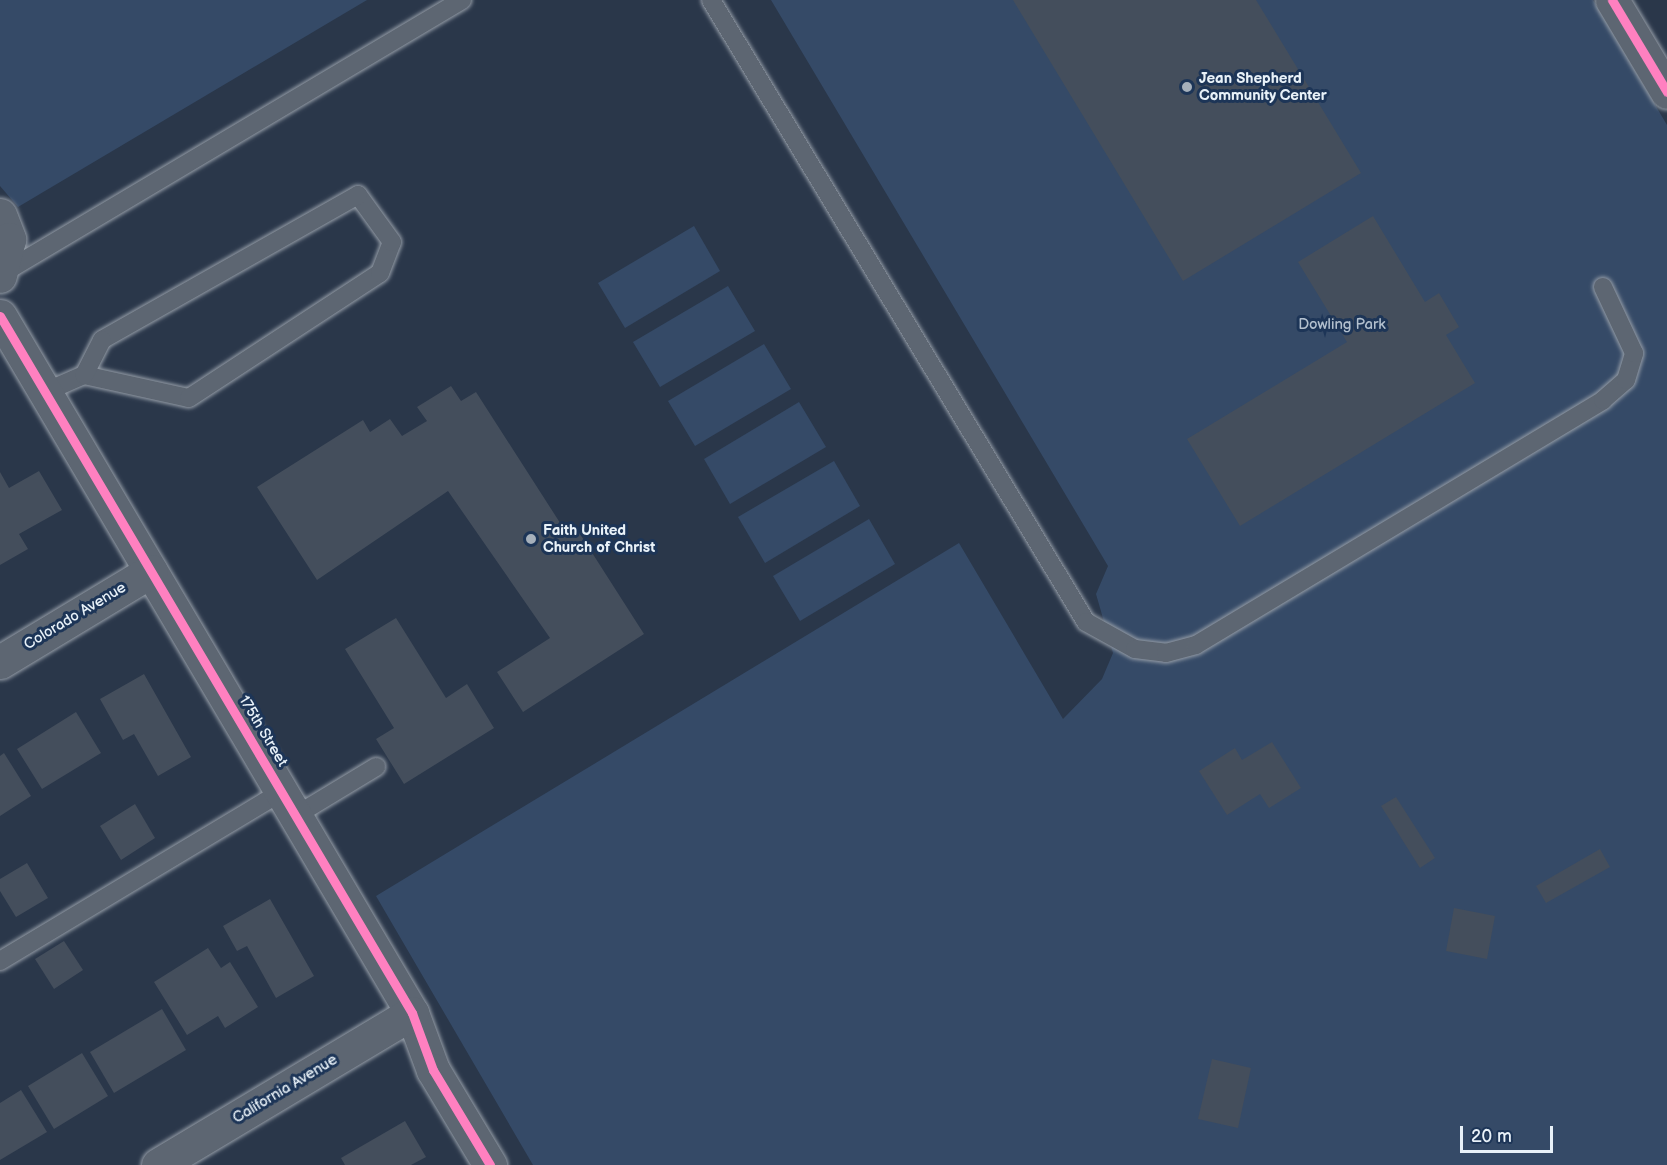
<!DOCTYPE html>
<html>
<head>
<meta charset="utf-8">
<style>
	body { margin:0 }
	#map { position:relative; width:1667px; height:1165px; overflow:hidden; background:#2a374a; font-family:"Balsamiq Sans",sans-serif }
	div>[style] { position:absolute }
	.green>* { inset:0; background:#354a67 }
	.building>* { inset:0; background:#444e5c }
	.roads { filter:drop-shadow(0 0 2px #959da7) drop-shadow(0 0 2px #959da7) }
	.service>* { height:18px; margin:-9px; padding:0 9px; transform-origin:9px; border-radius:9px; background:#5d6672 }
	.minor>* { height:33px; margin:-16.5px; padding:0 16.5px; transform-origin:16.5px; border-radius:16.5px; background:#5d6672 }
	.cycleway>* { height:9px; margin:-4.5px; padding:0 4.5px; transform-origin:4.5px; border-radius:4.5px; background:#ff80c0 }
	.dots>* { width:16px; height:16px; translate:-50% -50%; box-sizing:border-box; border:3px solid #1d3557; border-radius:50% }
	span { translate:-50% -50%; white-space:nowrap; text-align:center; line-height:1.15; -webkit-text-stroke:6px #1d3557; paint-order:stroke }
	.poi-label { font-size:15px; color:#e8f1f8; font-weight:700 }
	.left { translate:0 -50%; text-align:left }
	.park-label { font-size:15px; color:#b3c0ce }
	.street-label { font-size:15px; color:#e8f1f8 }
	.scale { position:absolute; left:1460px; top:1126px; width:93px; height:27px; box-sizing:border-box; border:3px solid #e8f1f8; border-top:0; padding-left:8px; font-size:18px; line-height:21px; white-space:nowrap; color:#e8f1f8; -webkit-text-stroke:4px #1d3557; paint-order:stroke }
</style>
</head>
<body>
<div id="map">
	<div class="green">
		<i style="clip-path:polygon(0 0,367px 0,18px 207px,0 186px)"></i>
		<i style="clip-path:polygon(771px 0,1593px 0,1667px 125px,1667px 1165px,533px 1165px,376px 896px,959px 543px,1063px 719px,1102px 679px,1113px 653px,1096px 594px,1108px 566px)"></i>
		<i style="clip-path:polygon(694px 226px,720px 271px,625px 328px,598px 283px)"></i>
		<i style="clip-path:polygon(728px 286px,755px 331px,660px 387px,633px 342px)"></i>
		<i style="clip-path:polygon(764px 344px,791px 389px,695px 446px,668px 401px)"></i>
		<i style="clip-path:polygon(799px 402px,826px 447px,730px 504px,704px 459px)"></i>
		<i style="clip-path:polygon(834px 461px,860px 506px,765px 563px,738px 517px)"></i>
		<i style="clip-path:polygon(869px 519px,895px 564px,800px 621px,773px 576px)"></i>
	</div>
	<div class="building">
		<i style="clip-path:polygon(1013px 0,1256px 0,1361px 173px,1183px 281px)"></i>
		<i style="clip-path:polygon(1373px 216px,1425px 302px,1439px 293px,1459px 327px,1446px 335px,1475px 383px,1240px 526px,1187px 439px,1347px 342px,1298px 262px)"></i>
		<i style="clip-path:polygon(451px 386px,461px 401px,476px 392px,564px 529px,573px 523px,644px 634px,523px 712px,497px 672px,550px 638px,448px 491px,317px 580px,257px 487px,363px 420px,370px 432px,390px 419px,402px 436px,427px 421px,417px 407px)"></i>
		<i style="clip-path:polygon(39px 471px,62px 510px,19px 534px,28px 549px,0 565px,0 472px,9px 488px)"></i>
		<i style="clip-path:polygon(396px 618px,446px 698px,467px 684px,494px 728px,404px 784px,376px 739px,394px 728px,345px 649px)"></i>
		<i style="clip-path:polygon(144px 674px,191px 757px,158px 776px,134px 734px,123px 740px,100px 699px)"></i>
		<i style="clip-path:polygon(76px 712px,101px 753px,42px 789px,17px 749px)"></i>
		<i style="clip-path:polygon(1272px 742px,1301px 788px,1269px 808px,1260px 794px,1227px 815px,1199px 771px,1235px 748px,1242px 760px)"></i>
		<i style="clip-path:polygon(4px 753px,31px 796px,0 816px,0 756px)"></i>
		<i style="clip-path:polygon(1396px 797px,1435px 858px,1420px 868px,1381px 806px)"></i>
		<i style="clip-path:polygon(135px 804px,155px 838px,121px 860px,100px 826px)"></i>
		<i style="clip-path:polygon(1600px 849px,1610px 867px,1546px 903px,1536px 886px)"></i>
		<i style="clip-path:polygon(27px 863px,48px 898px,16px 917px,0 891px,0 879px)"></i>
		<i style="clip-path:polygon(270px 899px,314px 976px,276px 998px,247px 946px,237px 951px,223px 926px)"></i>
		<i style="clip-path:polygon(1454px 908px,1495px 916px,1487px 959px,1446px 951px)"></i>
		<i style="clip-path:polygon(64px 941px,83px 970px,54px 989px,35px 959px)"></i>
		<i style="clip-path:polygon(208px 948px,221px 968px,230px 962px,258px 1007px,225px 1028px,218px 1016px,187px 1035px,154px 982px)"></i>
		<i style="clip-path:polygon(162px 1009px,186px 1050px,114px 1093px,90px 1052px)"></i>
		<i style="clip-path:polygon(82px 1053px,108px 1096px,54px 1129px,28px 1086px)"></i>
		<i style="clip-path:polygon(1212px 1059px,1251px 1068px,1238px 1128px,1198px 1119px)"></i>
		<i style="clip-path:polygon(21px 1090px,47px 1132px,0 1160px,0 1103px)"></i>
		<i style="clip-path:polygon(405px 1121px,426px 1157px,411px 1165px,345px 1165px,341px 1158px)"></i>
	</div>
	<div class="roads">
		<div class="service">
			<i style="left:711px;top:0;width:726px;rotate:58.91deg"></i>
			<i style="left:1086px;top:622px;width:56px;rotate:28.9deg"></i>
			<i style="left:1135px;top:649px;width:31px;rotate:7deg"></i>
			<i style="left:1166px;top:653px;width:31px;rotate:-15deg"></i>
			<i style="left:1196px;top:645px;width:475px;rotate:-31deg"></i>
			<i style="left:1603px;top:400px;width:30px;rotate:-41deg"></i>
			<i style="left:1626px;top:380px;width:28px;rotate:-73deg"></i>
			<i style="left:1634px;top:353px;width:73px;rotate:-115.2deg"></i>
			<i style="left:3px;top:273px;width:534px;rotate:-30.74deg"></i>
			<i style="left:45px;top:392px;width:43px;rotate:-23.6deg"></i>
			<i style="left:84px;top:375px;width:107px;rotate:12.4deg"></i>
			<i style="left:189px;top:398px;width:228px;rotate:-33.2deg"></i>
			<i style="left:380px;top:273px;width:33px;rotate:-69deg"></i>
			<i style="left:392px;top:242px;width:58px;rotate:-125.9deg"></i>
			<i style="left:358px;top:195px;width:294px;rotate:150.5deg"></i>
			<i style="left:102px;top:340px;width:39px;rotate:117deg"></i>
			<i style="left:295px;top:816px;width:95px;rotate:-31.2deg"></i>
			<i style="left:0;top:961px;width:328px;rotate:-31deg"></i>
		</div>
		<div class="minor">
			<i style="left:1612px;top:0;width:107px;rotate:59.1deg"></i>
			<i style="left:0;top:215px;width:26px;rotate:69deg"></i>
			<i style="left:9px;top:239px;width:38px;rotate:104deg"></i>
			<i style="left:0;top:316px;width:810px;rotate:59.41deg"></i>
			<i style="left:412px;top:1013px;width:61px;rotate:69.8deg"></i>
			<i style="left:433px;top:1070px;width:111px;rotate:59deg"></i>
			<i style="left:0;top:662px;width:176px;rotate:-31.1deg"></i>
			<i style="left:158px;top:1165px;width:296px;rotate:-30.9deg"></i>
		</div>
	</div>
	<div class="cycleway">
		<i style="left:1612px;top:0;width:107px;rotate:59.1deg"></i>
		<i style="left:0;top:316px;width:810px;rotate:59.41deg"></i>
		<i style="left:412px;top:1013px;width:61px;rotate:69.8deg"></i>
		<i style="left:433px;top:1070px;width:111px;rotate:59deg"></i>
	</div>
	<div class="dots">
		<i style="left:1187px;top:87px;background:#a6b0bb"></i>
		<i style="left:531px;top:539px;background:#a6b0bb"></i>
	</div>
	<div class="poi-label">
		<span class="left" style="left:1199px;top:87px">Jean Shepherd<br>Community Center</span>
		<span class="left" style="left:543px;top:539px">Faith United<br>Church of Christ</span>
	</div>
	<div class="park-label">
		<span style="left:1342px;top:325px">Dowling Park</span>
	</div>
	<div class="street-label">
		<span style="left:75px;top:616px;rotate:-31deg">Colorado Avenue</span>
		<span style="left:263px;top:731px;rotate:59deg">175th Street</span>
		<span style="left:285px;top:1089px;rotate:-31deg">California Avenue</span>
	</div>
	<div class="scale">20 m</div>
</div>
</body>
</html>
